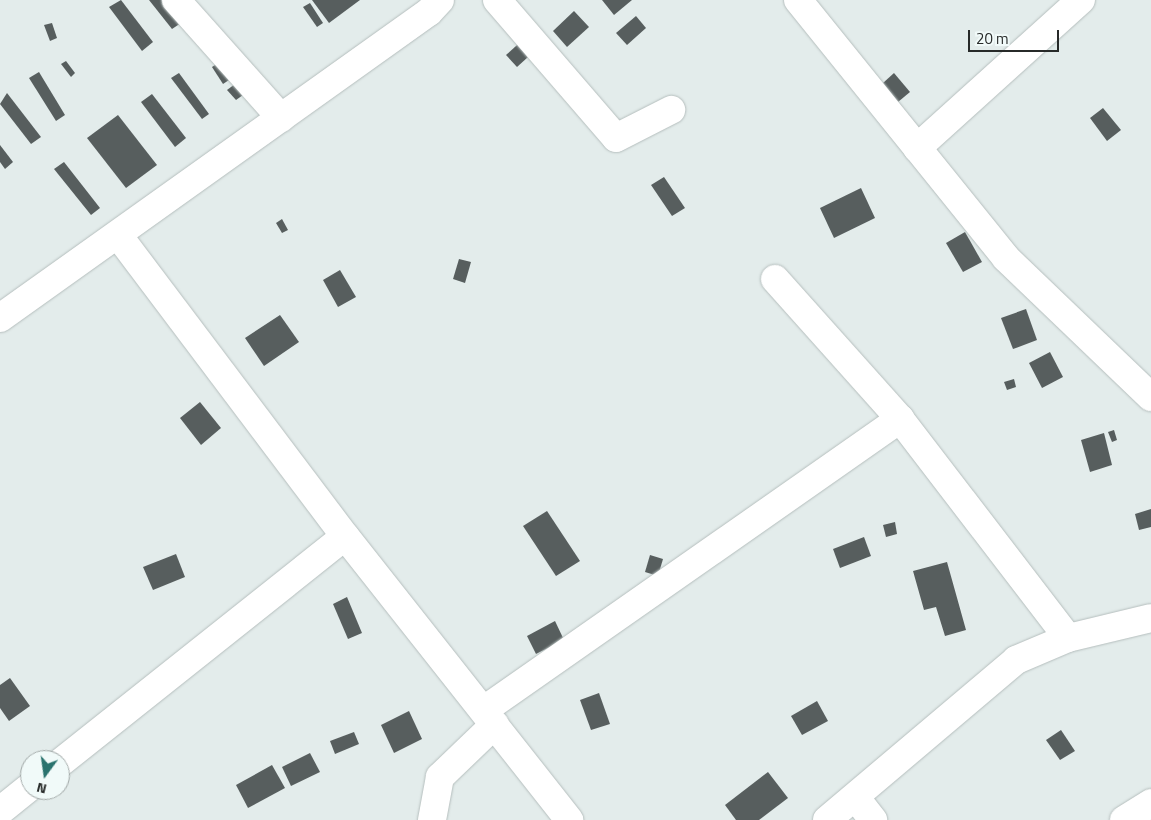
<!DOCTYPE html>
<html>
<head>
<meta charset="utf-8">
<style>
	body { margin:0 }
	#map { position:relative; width:1151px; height:820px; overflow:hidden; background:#e3eceb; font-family:"Titillium Web",sans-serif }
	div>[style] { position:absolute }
	.building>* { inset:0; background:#575e5e }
	.roads { filter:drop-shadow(0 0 1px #b5bebd) drop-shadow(0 0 1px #b5bebd) }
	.minor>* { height:28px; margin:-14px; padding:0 14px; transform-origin:14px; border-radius:14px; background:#fff }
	span { translate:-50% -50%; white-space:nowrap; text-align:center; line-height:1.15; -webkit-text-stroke:5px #f1faf9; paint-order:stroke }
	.north { position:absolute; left:20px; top:750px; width:50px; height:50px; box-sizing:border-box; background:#f1faf9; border:1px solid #a0a7a6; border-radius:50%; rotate:194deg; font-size:14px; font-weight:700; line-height:20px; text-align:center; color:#272a29 }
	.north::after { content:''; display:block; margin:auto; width:18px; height:22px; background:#2a736e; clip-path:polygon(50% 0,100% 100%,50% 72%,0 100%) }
	.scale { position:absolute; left:968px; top:30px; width:91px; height:22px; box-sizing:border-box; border:2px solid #272a29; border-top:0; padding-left:6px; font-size:15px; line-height:18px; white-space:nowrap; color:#272a29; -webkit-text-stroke:4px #f1faf9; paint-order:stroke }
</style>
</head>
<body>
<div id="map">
	<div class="building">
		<i style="clip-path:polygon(121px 0,153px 42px,142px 51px,109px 7px)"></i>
		<i style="clip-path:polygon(149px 0,162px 0,181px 23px,172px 29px)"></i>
		<i style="clip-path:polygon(312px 0,360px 0,329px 23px)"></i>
		<i style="clip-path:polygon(602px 0,632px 0,614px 15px)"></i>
		<i style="clip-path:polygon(310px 3px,323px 23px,317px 27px,303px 7px)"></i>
		<i style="clip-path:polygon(574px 11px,589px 27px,567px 47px,553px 31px)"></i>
		<i style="clip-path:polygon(636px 16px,646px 28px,627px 45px,616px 33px)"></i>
		<i style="clip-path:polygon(52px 23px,57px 38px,50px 41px,44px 25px)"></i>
		<i style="clip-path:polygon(527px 36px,538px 48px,517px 67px,506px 55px)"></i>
		<i style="clip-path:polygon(66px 61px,75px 73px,71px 77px,61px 64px)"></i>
		<i style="clip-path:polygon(218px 63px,229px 80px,223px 84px,212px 67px)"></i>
		<i style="clip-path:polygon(39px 72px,65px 115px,56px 121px,29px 78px)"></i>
		<i style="clip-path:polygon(179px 73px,209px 114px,202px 119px,171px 78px)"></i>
		<i style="clip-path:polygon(894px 73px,910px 92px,898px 102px,883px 83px)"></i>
		<i style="clip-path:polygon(235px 84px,243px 95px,236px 100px,227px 90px)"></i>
		<i style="clip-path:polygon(7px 93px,41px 137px,31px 144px,0 104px)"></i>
		<i style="clip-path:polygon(152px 94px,186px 138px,175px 147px,141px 102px)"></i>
		<i style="clip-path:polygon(1103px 108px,1121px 130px,1107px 141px,1090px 118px)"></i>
		<i style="clip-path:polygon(118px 115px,157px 165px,126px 188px,87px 138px)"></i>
		<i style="clip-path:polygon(0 145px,13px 162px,5px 169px,0 162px)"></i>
		<i style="clip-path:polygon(64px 162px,100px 208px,91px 215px,54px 169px)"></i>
		<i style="clip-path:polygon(664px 177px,685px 208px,672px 216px,651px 185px)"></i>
		<i style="clip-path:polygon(861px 188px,875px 218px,834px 238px,820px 208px)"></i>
		<i style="clip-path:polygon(282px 219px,288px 230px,282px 233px,276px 223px)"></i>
		<i style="clip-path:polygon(965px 232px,982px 262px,963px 272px,946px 243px)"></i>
		<i style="clip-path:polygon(459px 259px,471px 262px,465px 283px,453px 279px)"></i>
		<i style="clip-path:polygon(340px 270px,356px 297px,338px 307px,323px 280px)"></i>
		<i style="clip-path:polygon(1026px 309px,1037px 340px,1013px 349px,1001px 318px)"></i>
		<i style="clip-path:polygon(280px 315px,299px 342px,264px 366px,245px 338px)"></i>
		<i style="clip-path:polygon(1050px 352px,1063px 377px,1042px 388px,1029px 363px)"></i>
		<i style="clip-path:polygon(1014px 379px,1016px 387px,1007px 390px,1004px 382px)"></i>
		<i style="clip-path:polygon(200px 402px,221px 428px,201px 445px,180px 418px)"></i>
		<i style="clip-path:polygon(1114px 430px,1117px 440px,1112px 442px,1108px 432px)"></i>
		<i style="clip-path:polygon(1104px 433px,1112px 465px,1090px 472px,1081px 440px)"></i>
		<i style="clip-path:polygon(1151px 509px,1151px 527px,1139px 530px,1135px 514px)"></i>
		<i style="clip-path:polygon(547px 511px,580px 561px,556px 576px,523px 526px)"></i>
		<i style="clip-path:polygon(895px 522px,897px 534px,886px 537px,883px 525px)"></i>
		<i style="clip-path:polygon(864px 537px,871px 556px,840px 568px,833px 549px)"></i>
		<i style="clip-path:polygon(176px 554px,185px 577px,153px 590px,143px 567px)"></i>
		<i style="clip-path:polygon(650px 555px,663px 559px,658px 576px,645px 572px)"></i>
		<i style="clip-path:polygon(947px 562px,966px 630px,945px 636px,936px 607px,924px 610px,913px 571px)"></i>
		<i style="clip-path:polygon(347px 597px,362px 633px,348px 639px,333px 604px)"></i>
		<i style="clip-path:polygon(555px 621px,564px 640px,536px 654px,527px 636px)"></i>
		<i style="clip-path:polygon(10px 678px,30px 706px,9px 721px,0 708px,0 685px)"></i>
		<i style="clip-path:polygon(599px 693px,610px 724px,591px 730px,580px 700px)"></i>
		<i style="clip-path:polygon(817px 701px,828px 721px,802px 735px,791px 716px)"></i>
		<i style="clip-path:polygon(409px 711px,422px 739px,394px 753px,381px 725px)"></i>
		<i style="clip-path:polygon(1061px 730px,1075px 751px,1060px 760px,1046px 740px)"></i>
		<i style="clip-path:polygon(354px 732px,359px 744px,335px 754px,330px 741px)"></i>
		<i style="clip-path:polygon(310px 753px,320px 772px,291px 786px,282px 767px)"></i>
		<i style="clip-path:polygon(272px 765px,285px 788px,248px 808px,236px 785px)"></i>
		<i style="clip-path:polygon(768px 772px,788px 798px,759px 820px,736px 820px,725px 805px)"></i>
	</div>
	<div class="roads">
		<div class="minor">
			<i style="left:176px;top:0;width:158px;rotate:48.3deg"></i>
			<i style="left:497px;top:0;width:182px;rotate:49.2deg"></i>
			<i style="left:616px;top:138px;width:62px;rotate:-27deg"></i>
			<i style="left:798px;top:0;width:331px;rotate:51.1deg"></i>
			<i style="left:1006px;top:258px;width:201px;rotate:43.8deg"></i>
			<i style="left:917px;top:148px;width:221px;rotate:-42.1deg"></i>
			<i style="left:118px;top:235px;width:377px;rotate:53deg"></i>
			<i style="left:345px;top:536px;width:362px;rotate:51.7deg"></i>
			<i style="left:775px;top:279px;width:188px;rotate:48.2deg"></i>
			<i style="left:900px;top:419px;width:276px;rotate:52.5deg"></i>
			<i style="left:0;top:318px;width:527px;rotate:-35.5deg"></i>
			<i style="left:429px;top:12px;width:16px;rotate:-47deg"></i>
			<i style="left:484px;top:710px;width:508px;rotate:-34.97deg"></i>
			<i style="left:60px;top:763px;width:364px;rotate:-38.5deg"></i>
			<i style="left:856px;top:798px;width:28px;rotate:52deg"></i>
			<i style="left:0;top:811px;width:38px;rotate:-39deg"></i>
			<i style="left:432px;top:820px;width:44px;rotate:-79.5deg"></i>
			<i style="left:440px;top:777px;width:76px;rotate:-43.9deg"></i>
			<i style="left:827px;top:820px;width:248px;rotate:-40.2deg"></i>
			<i style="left:1016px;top:660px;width:56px;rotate:-22.9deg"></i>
			<i style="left:1068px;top:638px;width:85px;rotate:-13.5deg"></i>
			<i style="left:1124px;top:820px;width:32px;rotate:-32deg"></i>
		</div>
	</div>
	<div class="north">N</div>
	<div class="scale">20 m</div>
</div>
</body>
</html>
